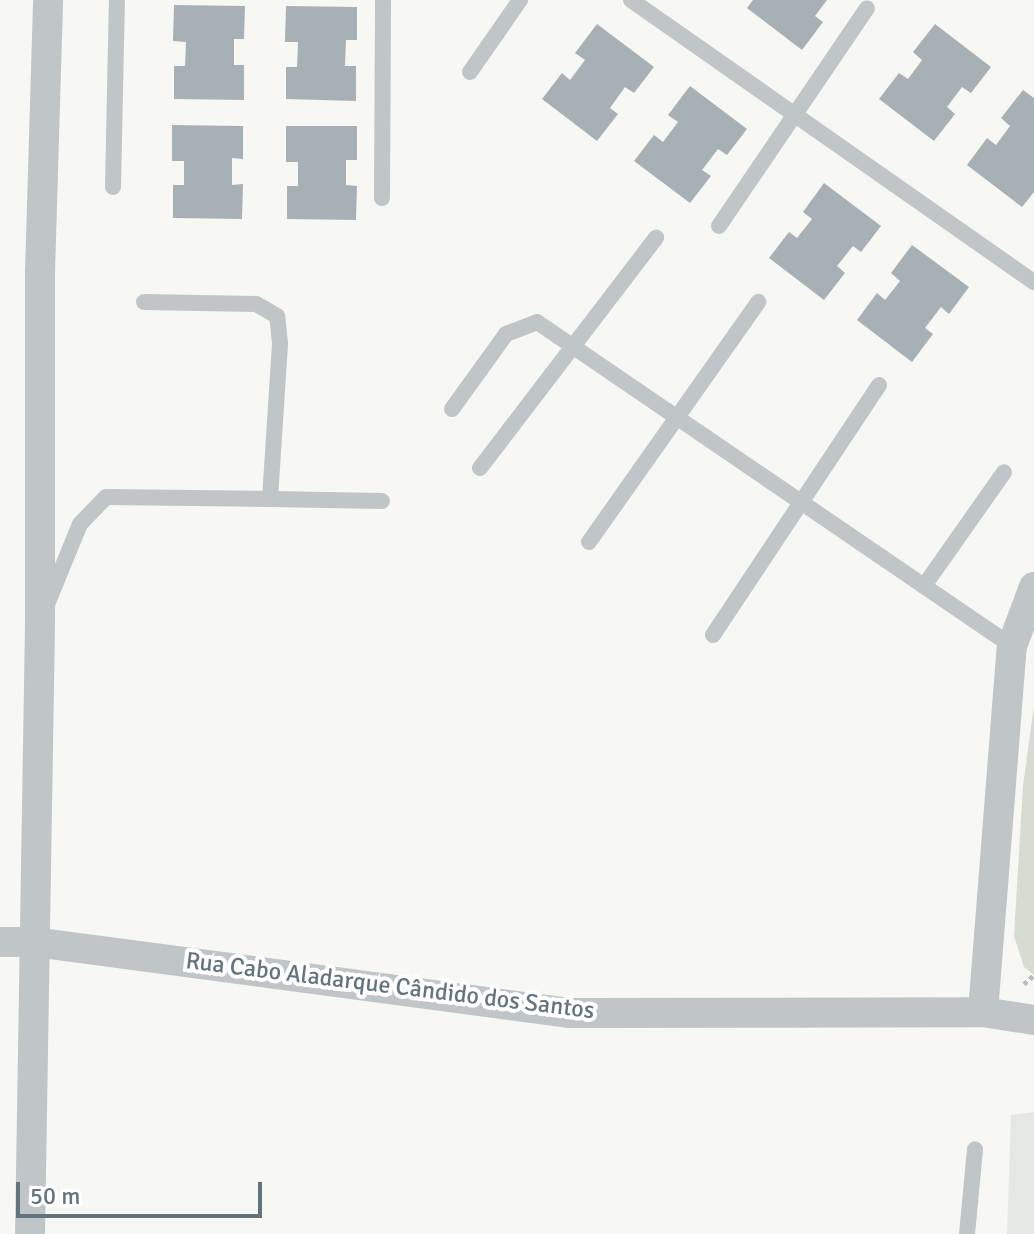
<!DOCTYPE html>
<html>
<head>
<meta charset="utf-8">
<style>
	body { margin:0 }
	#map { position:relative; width:1034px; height:1234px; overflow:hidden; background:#f7f7f4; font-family:Signika,sans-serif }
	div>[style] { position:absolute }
	.built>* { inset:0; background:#e5e7e5 }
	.green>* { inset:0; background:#d7dcd3 }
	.building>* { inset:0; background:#a7b1b5 }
	.path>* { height:5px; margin-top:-2.5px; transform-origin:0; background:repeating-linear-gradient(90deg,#b8bcbf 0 4px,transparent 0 8px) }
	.service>* { height:16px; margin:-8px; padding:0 8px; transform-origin:8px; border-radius:8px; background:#c0c5c8 }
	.minor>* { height:30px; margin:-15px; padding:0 15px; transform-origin:15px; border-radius:15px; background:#c0c5c8 }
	span { translate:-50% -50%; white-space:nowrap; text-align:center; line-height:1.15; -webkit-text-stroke:8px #fff; paint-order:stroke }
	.street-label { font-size:24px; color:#62757f }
	.scale { position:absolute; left:16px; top:1182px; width:246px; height:36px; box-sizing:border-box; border:4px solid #62757f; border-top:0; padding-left:10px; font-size:24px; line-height:28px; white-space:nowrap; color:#62757f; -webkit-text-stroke:6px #fff; paint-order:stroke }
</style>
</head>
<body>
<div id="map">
	<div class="built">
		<i style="clip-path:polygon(1034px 1112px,1034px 1234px,1007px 1234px,1011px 1115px)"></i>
	</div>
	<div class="green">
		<i style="clip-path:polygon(1034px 705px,1034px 975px,1024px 967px,1014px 936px,1023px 786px)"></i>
	</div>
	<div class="building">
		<i style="clip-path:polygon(753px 0,827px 0,815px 16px,823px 22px,802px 50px,747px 8px)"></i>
		<i style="clip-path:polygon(174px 5px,245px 6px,244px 39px,234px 39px,234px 65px,244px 65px,244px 100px,174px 99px,174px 66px,185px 66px,186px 42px,173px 41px)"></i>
		<i style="clip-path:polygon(286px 6px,357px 7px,357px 40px,346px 40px,345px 66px,356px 66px,356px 101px,286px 99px,286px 67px,297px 67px,298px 42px,285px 42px)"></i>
		<i style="clip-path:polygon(597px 24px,654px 67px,634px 93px,625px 87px,610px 108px,618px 114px,597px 141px,542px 99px,562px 73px,570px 80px,585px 60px,575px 53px)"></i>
		<i style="clip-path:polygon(935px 24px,991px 67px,971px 93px,962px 87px,947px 107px,955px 114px,934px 141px,879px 99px,899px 73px,908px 79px,922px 60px,913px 52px)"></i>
		<i style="clip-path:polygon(690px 86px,747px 129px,727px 155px,718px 149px,702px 170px,711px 176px,690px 203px,634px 161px,654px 135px,663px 142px,678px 122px,668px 115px)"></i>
		<i style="clip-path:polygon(1023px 90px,1034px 98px,1034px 192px,1022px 207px,967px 165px,987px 138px,996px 145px,1010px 126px,1001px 118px)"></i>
		<i style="clip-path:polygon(172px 125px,243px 126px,243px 159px,232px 158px,232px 185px,243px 184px,242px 219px,173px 218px,173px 185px,184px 185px,184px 161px,172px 161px)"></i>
		<i style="clip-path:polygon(286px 126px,357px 126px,357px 160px,346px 160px,346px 185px,357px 186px,356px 220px,287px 219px,287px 186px,298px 186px,298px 162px,286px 162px)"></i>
		<i style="clip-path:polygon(824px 183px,881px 226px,861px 252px,853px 246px,837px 266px,845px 273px,824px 300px,769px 258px,789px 232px,797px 238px,812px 219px,803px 212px)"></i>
		<i style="clip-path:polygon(912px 245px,969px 287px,949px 314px,941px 307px,925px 328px,933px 334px,912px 362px,857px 320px,877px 293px,885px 300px,900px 281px,891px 273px)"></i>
	</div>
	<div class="path">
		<i style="left:1024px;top:984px;width:13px;rotate:-42deg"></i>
	</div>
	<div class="service">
		<i style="left:631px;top:0;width:492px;rotate:35deg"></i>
		<i style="left:470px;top:72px;width:88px;rotate:-55.2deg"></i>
		<i style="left:113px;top:187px;width:187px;rotate:-88.8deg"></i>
		<i style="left:382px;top:198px;width:198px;rotate:-89.7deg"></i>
		<i style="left:719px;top:226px;width:263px;rotate:-55.8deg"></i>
		<i style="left:452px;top:409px;width:92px;rotate:-54.2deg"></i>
		<i style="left:506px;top:334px;width:33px;rotate:-21deg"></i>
		<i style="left:537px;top:322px;width:575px;rotate:34.3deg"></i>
		<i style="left:480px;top:468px;width:290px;rotate:-52.6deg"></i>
		<i style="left:270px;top:499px;width:112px;rotate:1deg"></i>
		<i style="left:589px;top:542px;width:294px;rotate:-54.8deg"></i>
		<i style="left:924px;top:586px;width:139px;rotate:-54.9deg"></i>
		<i style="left:48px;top:602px;width:84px;rotate:-67.7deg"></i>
		<i style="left:80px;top:524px;width:37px;rotate:-46deg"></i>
		<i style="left:106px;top:497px;width:164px;rotate:0.7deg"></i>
		<i style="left:270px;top:499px;width:156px;rotate:-86.3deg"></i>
		<i style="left:280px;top:343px;width:27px;rotate:-96deg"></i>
		<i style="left:277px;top:316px;width:24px;rotate:-150deg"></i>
		<i style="left:256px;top:304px;width:112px;rotate:-179deg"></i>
		<i style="left:713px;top:635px;width:300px;rotate:-56.4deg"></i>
		<i style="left:967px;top:1234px;width:85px;rotate:-84.6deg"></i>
	</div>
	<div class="minor">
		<i style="left:0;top:942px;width:34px"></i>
		<i style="left:34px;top:942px;width:541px;rotate:7.55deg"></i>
		<i style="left:570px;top:1013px;width:413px;rotate:-0.1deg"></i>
		<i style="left:983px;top:1012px;width:52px;rotate:8.9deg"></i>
		<i style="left:983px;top:1012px;width:367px;rotate:-85.5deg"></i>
		<i style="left:1012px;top:646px;width:63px;rotate:-69.6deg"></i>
		<i style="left:30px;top:1234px;width:612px;rotate:-89.06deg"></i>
		<i style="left:40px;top:622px;width:349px;rotate:-90deg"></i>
		<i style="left:40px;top:273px;width:273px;rotate:-88.3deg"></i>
	</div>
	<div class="street-label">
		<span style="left:390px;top:986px;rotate:7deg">Rua Cabo Aladarque Cândido dos Santos</span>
	</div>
	<div class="scale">50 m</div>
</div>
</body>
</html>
